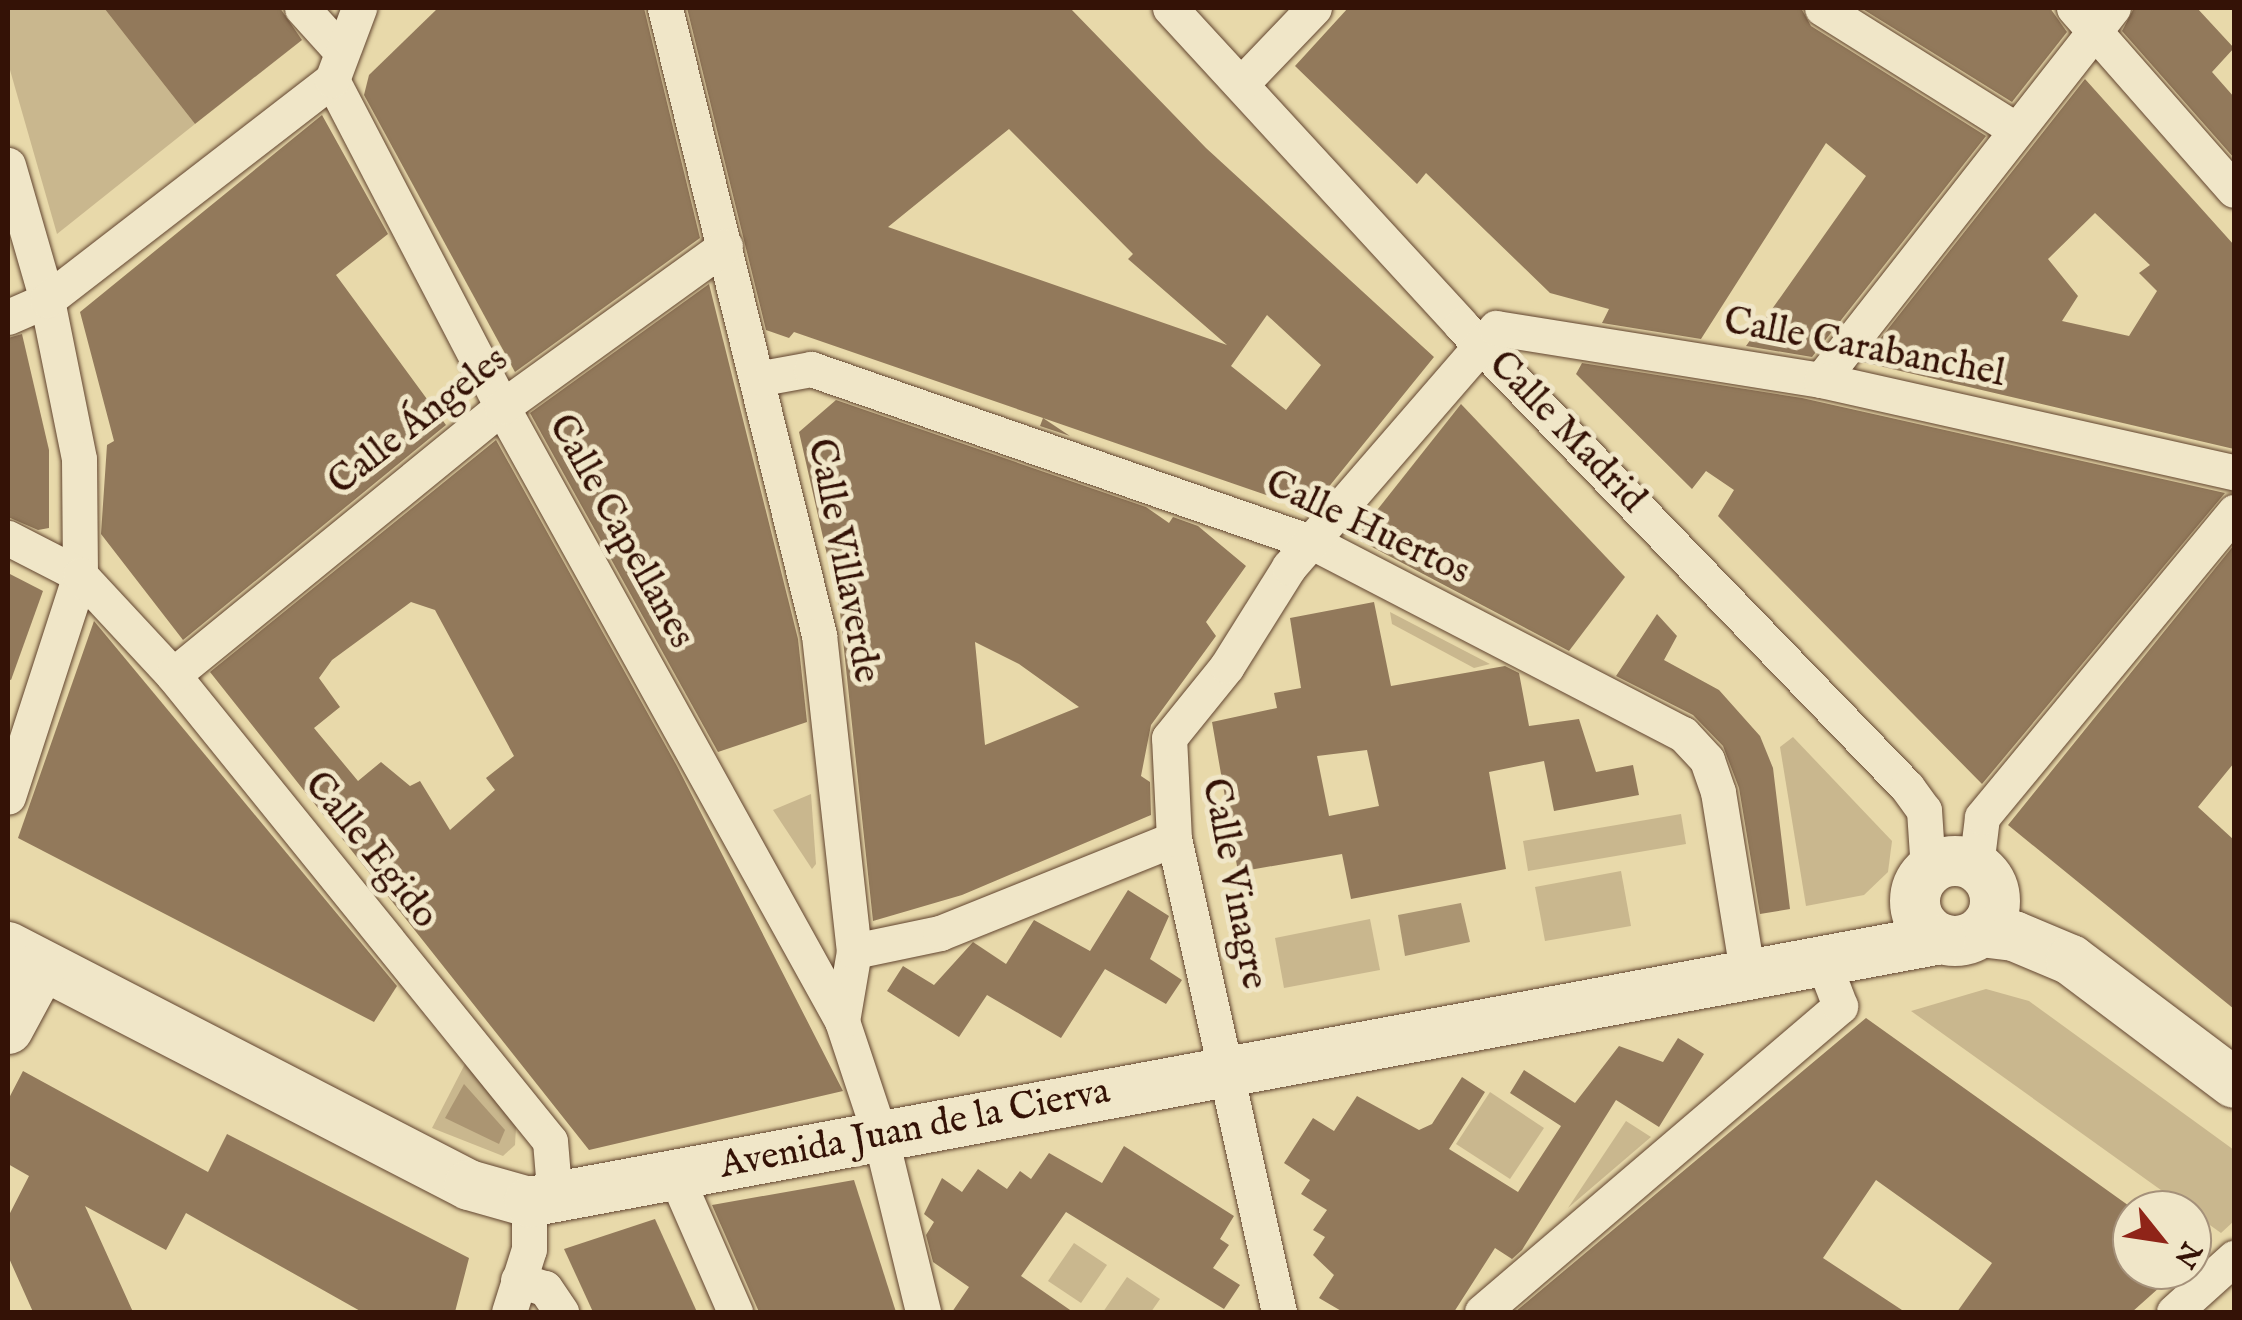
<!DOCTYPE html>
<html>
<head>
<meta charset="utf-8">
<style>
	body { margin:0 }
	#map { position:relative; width:2242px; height:1320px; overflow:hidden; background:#e8d9aa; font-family:"IM FELL English",serif }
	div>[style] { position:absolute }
	.green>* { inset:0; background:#c9b78e }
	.water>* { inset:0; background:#ab9572 }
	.building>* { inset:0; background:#92795b }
	.roads { filter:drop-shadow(0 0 2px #61442f) drop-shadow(0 0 2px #61442f) }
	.street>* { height:35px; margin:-17.5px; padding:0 17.5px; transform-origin:17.5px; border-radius:17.5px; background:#f0e6c8 }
	.secondary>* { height:50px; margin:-25px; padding:0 25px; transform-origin:25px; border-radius:25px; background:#f0e6c8 }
	.secondary>.ring { margin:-25px; padding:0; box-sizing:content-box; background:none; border:50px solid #f0e6c8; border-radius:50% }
	span { translate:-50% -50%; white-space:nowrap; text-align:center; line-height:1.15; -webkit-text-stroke:10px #f0e6c8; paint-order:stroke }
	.street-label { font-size:38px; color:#341206 }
	.frame { position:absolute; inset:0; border:10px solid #341206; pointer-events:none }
	.north { position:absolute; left:2112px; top:1190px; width:100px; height:100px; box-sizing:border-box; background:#f0e6c8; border:2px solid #a5917a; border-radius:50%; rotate:120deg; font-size:28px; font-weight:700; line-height:40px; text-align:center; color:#341206 }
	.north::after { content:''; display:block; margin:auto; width:35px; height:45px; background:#8f2418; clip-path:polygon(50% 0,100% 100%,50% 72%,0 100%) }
</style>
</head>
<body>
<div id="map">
	<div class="green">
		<i style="clip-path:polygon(8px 8px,104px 8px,195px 124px,57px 234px,8px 63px)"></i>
		<i style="clip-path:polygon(1390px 612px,1490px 664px,1474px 668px,1392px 624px)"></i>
		<i style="clip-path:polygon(1793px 737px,1892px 841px,1888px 872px,1864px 895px,1806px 906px,1780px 747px)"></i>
		<i style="clip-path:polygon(811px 794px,816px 864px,812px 869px,773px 810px)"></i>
		<i style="clip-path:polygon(1681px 814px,1686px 844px,1528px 871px,1523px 841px)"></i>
		<i style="clip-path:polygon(1621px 871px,1631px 926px,1545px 941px,1535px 887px)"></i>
		<i style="clip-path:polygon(1370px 919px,1380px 970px,1284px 988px,1275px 938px)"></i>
		<i style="clip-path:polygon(1986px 989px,2029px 1001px,2234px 1150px,2234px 1221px,2221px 1233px,1911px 1011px)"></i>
		<i style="clip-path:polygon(466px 1062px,516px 1127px,515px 1145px,503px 1156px,432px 1128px)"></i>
		<i style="clip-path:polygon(1490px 1092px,1544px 1128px,1510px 1179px,1456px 1144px)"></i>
		<i style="clip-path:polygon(1626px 1121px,1651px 1137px,1568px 1208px)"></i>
		<i style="clip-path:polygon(1074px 1243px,1107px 1265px,1081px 1303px,1048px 1281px)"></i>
		<i style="clip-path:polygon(1127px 1277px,1160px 1299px,1151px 1312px,1103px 1312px)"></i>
	</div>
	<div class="water">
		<i style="clip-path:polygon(1461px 903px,1470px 942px,1405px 956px,1398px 915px)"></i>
		<i style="clip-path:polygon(464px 1084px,505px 1130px,499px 1144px,445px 1118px)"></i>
	</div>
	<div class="building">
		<i style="clip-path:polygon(104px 8px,280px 8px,302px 40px,195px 124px)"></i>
		<i style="clip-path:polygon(438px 8px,644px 8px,700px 238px,515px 372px,364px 95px,369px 75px)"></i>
		<i style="clip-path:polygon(evenodd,687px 8px,1070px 8px,1206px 148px,1434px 357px,1310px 510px,1043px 418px,1070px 436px,1040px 426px,1043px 418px,794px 332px,789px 338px,766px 330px,687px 8px,1009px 129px,1133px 254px,1128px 259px,1227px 345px,888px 227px,1009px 129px,687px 8px,1267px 315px,1321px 365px,1286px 410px,1231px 366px,1267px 315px)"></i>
		<i style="clip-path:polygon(1348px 8px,1801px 8px,1811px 26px,1986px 136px,1812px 357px,1746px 346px,1866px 176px,1826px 143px,1701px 339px,1602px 323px,1609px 309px,1550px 293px,1426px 173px,1417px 184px,1295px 66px)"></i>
		<i style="clip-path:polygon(1861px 8px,2050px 8px,2067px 32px,2012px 102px)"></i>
		<i style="clip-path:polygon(2134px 8px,2197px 8px,2234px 48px,2212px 72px,2234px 97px,2234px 158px,2122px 31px)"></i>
		<i style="clip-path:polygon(evenodd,2085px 79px,2234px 245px,2234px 449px,1862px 362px,2085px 79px,2095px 213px,2150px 265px,2139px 273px,2157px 291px,2129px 336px,2062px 321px,2078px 296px,2048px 259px,2095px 213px)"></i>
		<i style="clip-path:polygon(322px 115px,388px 234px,336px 275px,446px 425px,183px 640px,101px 534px,107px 445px,114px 441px,80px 312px)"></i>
		<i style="clip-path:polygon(709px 284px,798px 639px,807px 722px,718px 752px,530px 413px)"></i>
		<i style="clip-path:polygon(22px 334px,49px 450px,49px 528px,38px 530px,8px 517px,8px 338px)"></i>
		<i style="clip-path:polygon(1582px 363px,1802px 398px,2225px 493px,1982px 784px,1718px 516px,1734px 490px,1706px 471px,1692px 489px,1576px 374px)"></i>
		<i style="clip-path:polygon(evenodd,836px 400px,1146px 507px,1169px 523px,1173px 517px,1198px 526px,1246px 566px,1206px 622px,1216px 636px,1151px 725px,1141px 776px,1150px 782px,1151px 815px,962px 895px,873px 921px,840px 612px,799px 432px,836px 400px,975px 642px,1019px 664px,1079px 707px,985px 745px,975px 642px)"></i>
		<i style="clip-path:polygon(1461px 404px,1625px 577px,1569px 651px,1355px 538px)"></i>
		<i style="clip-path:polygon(evenodd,496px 440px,677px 766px,843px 1091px,589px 1150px,210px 672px,496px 440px,411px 602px,435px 610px,514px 756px,486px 778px,495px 790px,450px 830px,420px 781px,410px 786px,381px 762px,358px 781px,314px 728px,340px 707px,319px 678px,332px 660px,411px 602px)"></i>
		<i style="clip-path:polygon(2234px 545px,2234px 763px,2198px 807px,2234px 840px,2234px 1009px,2008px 825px)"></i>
		<i style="clip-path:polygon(8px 573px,43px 591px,11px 680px,8px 679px)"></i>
		<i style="clip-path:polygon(evenodd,1374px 602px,1391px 686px,1505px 666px,1519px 673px,1529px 726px,1579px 719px,1596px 772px,1633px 765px,1639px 795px,1554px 811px,1544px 761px,1489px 772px,1506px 869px,1351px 899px,1342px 854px,1238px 872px,1212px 722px,1277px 708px,1274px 693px,1301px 688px,1290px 618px,1374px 602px,1367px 750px,1379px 806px,1329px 816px,1317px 756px,1367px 750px)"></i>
		<i style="clip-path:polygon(1657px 614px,1677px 636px,1664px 660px,1719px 690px,1760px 736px,1773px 768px,1790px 909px,1760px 914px,1739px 788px,1723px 746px,1693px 715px,1616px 676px)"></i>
		<i style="clip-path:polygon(94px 621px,397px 986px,374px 1022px,18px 838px)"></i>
		<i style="clip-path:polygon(1128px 890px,1169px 916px,1150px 959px,1182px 980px,1166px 1004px,1105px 969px,1061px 1038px,987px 995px,959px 1037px,887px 991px,903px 966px,934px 985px,973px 942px,1006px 964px,1034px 920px,1090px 951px)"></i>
		<i style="clip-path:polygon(1866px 1018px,2132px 1208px,2132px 1270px,2179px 1270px,2132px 1312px,1957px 1312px,1992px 1263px,1876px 1180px,1823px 1258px,1905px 1312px,1515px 1312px)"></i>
		<i style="clip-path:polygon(1678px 1038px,1704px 1054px,1659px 1127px,1616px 1100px,1522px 1250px,1512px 1259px,1495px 1248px,1454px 1312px,1343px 1312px,1319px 1298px,1334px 1275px,1313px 1255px,1325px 1237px,1313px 1230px,1327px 1210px,1301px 1194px,1310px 1180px,1284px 1163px,1313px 1118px,1334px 1131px,1357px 1096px,1419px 1130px,1432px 1124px,1462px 1077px,1485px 1092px,1449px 1149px,1518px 1192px,1561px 1126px,1510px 1093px,1524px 1070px,1575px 1103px,1619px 1046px,1663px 1062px)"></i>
		<i style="clip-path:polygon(23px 1071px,208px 1172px,227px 1134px,469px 1258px,455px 1312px,362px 1312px,186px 1213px,166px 1250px,85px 1206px,133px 1312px,33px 1312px,8px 1256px,8px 1217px,29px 1176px,8px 1164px,8px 1100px)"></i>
		<i style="clip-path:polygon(1124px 1146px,1234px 1216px,1220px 1239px,1229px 1245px,1213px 1268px,1240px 1285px,1224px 1309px,1066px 1212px,1021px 1276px,1073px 1312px,952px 1312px,969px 1287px,933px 1262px,926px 1235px,934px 1222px,924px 1214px,942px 1178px,962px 1192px,978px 1169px,1007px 1189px,1020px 1171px,1031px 1179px,1049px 1153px,1102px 1183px)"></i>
		<i style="clip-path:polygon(854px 1180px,896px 1312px,759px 1312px,712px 1205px)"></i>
		<i style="clip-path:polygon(655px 1219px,697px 1312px,593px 1312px,564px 1249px)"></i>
	</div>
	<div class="roads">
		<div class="street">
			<i style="left:302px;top:8px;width:55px;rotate:47.9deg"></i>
			<i style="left:665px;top:8px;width:646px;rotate:76.2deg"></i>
			<i style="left:819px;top:635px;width:318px;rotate:83.7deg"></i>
			<i style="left:854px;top:951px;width:71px;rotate:99.7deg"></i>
			<i style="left:842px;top:1021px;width:120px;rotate:71.6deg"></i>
			<i style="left:880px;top:1135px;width:182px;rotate:76.3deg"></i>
			<i style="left:1170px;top:8px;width:430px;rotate:47.4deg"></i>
			<i style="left:1461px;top:325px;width:642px;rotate:46.01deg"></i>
			<i style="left:1907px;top:787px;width:29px;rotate:54deg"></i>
			<i style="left:1924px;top:810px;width:60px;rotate:86.2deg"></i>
			<i style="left:1822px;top:8px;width:228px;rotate:32.1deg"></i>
			<i style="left:2074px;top:8px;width:242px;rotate:48.7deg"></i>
			<i style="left:332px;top:80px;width:369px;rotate:62.5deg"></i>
			<i style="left:502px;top:407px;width:702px;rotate:61.02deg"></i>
			<i style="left:1242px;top:83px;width:104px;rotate:-46.2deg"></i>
			<i style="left:8px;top:165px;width:141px;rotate:73.9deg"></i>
			<i style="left:47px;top:300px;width:162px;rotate:78.6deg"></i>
			<i style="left:79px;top:459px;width:116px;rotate:89.5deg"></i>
			<i style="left:80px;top:575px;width:233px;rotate:108deg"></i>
			<i style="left:8px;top:317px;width:43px;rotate:-23.6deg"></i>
			<i style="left:47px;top:300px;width:360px;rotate:-37.7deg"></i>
			<i style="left:332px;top:80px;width:77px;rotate:-69.4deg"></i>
			<i style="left:762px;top:378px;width:50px;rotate:-10.4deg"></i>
			<i style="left:811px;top:369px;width:534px;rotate:19.11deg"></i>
			<i style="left:1316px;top:544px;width:413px;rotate:27.4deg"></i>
			<i style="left:1683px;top:734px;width:35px;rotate:47deg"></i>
			<i style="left:1707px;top:760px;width:34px;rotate:71deg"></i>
			<i style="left:1718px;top:792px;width:182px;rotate:80.8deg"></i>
			<i style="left:1821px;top:380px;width:473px;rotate:-51.9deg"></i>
			<i style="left:8px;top:538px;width:81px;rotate:27.2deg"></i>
			<i style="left:80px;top:575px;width:137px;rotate:47.1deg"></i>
			<i style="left:173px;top:675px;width:599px;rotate:51.03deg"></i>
			<i style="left:550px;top:1141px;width:60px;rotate:85.2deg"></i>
			<i style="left:173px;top:675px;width:424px;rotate:-39.2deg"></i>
			<i style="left:502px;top:407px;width:275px;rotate:-35.8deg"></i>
			<i style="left:1976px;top:866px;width:49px;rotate:-83deg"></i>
			<i style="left:1982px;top:817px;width:396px;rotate:-50.4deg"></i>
			<i style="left:854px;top:951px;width:88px;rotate:-11.8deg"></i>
			<i style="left:940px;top:933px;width:252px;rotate:-21.9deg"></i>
			<i style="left:677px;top:1179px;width:145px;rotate:66.4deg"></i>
			<i style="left:518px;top:1280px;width:28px;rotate:17deg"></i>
			<i style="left:545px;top:1288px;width:29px;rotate:56deg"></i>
			<i style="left:509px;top:1312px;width:66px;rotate:-72.4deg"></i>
			<i style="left:529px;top:1249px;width:47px;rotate:-90deg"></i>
			<i style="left:1279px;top:1312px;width:485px;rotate:-102.5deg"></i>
			<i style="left:1174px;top:839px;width:101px;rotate:-92.8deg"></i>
			<i style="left:1169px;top:738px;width:92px;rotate:-51.1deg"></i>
			<i style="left:1227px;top:666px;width:117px;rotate:-57.9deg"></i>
			<i style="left:1289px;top:567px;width:316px;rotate:-49.1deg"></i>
			<i style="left:1496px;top:328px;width:329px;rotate:9.1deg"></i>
			<i style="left:1821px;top:380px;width:423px;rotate:12.6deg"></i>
			<i style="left:1482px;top:1312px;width:471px;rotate:-40.5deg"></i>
			<i style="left:1840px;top:1006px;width:50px;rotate:-111deg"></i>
			<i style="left:2174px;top:1312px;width:81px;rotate:-42deg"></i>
		</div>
		<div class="secondary">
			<i class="ring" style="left:1915px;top:861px;width:30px;height:30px"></i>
			<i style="left:1981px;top:932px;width:33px;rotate:7deg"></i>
			<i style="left:2014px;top:936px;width:62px;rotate:22.8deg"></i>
			<i style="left:2071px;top:960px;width:204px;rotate:37deg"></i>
			<i style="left:8px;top:947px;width:519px;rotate:27.31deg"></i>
			<i style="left:469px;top:1185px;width:62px;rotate:15.8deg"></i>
			<i style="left:529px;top:1202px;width:1436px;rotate:-10.55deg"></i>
			<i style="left:8px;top:1029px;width:72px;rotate:-61.6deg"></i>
		</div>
	</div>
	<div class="street-label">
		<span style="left:1864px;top:349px;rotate:11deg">Calle Carabanchel</span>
		<span style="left:419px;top:422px;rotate:-38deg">Calle Ángeles</span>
		<span style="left:1566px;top:433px;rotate:46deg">Calle Madrid</span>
		<span style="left:1367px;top:529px;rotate:25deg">Calle Huertos</span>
		<span style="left:620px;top:532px;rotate:61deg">Calle Capellanes</span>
		<span style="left:842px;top:561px;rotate:79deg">Calle Villaverde</span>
		<span style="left:370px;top:851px;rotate:51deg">Calle Egido</span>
		<span style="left:1233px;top:884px;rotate:79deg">Calle Vinagre</span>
		<span style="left:915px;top:1130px;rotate:-11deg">Avenida Juan de la Cierva</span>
	</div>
	<div class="frame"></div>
	<div class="north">N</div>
</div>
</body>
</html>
